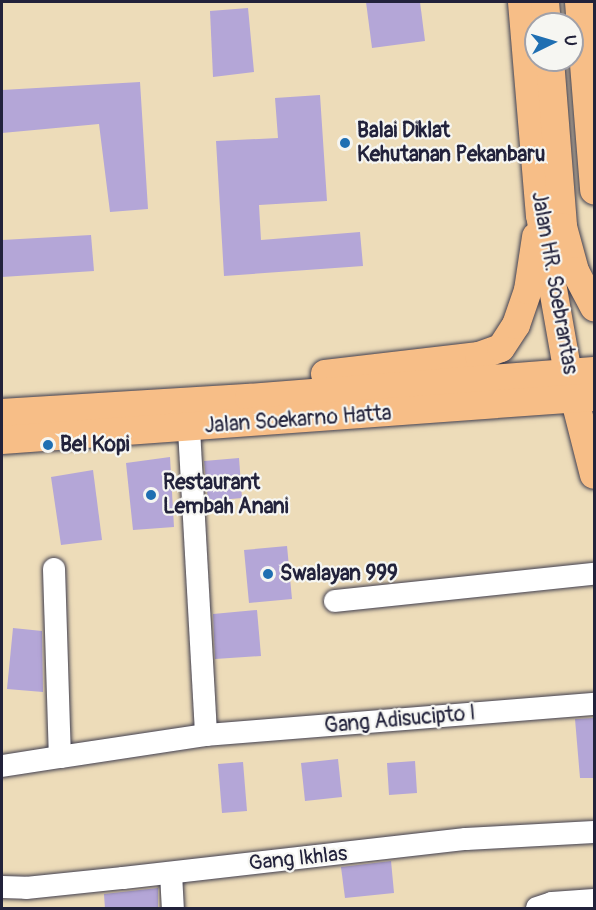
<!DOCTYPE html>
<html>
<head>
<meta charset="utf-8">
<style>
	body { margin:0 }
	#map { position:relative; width:596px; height:910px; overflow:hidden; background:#eddcb9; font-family:Pangolin,sans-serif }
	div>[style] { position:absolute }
	.building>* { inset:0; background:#b4a6d7 }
	.roads { filter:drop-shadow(0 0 2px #403e4e) drop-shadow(0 0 2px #403e4e) }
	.minor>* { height:22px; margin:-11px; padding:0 11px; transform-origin:11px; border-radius:11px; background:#fff }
	.major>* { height:28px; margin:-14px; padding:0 14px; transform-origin:14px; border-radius:14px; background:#f7be87 }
	.dots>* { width:16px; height:16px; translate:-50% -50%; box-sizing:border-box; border:3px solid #f6f6f2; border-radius:50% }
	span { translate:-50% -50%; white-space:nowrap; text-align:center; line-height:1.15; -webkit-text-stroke:4.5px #f6f6f2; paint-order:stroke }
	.poi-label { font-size:21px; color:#22223b; font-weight:700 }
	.left { translate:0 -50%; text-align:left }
	.street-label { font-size:21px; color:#22223b }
	.frame { position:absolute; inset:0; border:3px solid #22223b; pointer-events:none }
	.north { position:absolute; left:524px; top:12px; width:60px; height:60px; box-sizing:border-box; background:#f6f6f2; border:2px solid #a1a1a9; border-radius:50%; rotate:85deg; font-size:16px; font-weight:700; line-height:24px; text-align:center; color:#22223b }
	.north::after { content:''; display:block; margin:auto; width:21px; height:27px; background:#1f6fb2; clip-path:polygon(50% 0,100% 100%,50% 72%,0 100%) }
</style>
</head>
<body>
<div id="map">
	<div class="building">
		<i style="clip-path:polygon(366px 2px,420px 2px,425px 41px,372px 48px)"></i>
		<i style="clip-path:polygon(248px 8px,254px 72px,213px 77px,210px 11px)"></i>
		<i style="clip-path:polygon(140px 82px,148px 209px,110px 212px,99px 124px,2px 133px,2px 90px)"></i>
		<i style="clip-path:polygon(320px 95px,327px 201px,259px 205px,261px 240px,360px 232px,363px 266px,224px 276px,216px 141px,278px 138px,275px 98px)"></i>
		<i style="clip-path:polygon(91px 235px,94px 271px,2px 277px,2px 240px)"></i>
		<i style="clip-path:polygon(170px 457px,174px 527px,133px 530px,126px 463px)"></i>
		<i style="clip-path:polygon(239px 458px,242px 498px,208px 501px,204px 461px)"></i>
		<i style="clip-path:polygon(93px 470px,102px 540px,61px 545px,51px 477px)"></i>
		<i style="clip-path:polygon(287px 546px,292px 599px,249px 603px,244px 550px)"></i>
		<i style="clip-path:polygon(257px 610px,261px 656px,215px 659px,213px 614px)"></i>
		<i style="clip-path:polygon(13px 628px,42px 631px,43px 692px,7px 689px)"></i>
		<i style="clip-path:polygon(594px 718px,594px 778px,580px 778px,575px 719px)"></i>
		<i style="clip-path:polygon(338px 759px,342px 797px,305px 801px,301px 763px)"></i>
		<i style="clip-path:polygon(415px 761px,417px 793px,389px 795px,387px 763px)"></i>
		<i style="clip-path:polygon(243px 762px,247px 811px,222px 813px,218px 764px)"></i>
		<i style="clip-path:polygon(391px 861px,394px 893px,345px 898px,341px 867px)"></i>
		<i style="clip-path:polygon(158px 888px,158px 909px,105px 909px,104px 894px)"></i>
	</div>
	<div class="roads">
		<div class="minor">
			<i style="left:189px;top:429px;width:306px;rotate:86.8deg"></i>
			<i style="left:54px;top:569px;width:188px;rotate:88.2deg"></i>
			<i style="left:60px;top:757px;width:148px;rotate:-8.6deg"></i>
			<i style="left:206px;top:735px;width:389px;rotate:-4.6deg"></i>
			<i style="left:335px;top:601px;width:260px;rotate:-6deg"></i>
			<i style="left:2px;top:766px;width:59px;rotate:-8.8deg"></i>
			<i style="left:171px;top:873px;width:35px;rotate:87deg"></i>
			<i style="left:2px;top:887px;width:24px;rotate:2deg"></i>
			<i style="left:26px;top:888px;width:98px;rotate:-5.9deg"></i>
			<i style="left:123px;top:878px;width:345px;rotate:-6.5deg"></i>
			<i style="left:466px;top:839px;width:128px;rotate:-3.1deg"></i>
			<i style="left:537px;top:908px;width:16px;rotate:-18deg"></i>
			<i style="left:552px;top:903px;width:42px;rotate:-4.1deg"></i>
		</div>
		<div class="major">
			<i style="left:522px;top:2px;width:214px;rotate:85.2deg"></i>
			<i style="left:540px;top:215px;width:160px;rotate:80deg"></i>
			<i style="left:568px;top:373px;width:105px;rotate:75.7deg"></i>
			<i style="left:545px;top:2px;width:22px;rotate:85deg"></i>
			<i style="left:579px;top:2px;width:189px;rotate:85.4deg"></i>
			<i style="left:550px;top:60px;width:168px;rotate:85.5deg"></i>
			<i style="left:563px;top:227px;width:46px;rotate:74.7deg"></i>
			<i style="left:575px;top:271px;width:41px;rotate:62.2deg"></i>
			<i style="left:325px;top:374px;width:155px;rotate:-6.7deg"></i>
			<i style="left:479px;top:356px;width:23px;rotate:-20deg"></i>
			<i style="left:501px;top:348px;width:27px;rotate:-57deg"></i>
			<i style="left:516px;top:325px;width:37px;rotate:-71deg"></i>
			<i style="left:528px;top:290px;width:54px;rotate:-81.4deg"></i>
			<i style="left:2px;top:413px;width:247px;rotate:-3.5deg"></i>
			<i style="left:249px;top:398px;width:346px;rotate:-4.5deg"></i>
			<i style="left:2px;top:440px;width:594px;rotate:-4.15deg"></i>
		</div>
	</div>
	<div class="dots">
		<i style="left:345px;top:143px;background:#1f6fb2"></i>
		<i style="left:48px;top:445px;background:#1f6fb2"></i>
		<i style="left:151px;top:495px;background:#1f6fb2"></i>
		<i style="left:268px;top:574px;background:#1f6fb2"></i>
	</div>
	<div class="poi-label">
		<span class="left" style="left:357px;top:143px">Balai Diklat<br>Kehutanan Pekanbaru</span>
		<span class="left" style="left:60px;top:445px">Bel Kopi</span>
		<span class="left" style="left:163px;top:495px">Restaurant<br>Lembah Anani</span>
		<span class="left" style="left:280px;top:574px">Swalayan 999</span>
	</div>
	<div class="street-label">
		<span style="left:554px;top:283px;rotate:80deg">Jalan HR. Soebrantas</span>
		<span style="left:298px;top:420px;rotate:-4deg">Jalan Soekarno Hatta</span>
		<span style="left:400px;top:720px;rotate:-5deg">Gang Adisucipto I</span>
		<span style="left:298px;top:859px;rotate:-6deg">Gang Ikhlas</span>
	</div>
	<div class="frame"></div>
	<div class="north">U</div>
</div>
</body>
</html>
